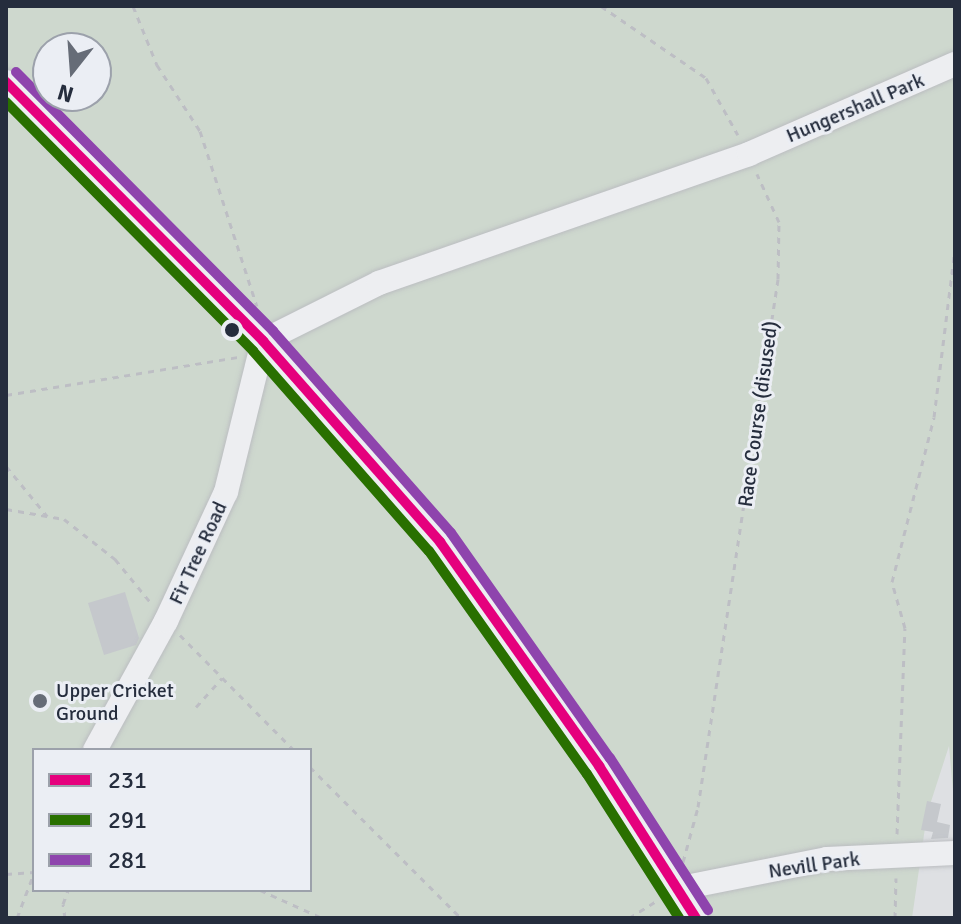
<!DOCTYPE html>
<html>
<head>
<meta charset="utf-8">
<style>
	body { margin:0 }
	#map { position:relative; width:961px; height:924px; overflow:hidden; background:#dee0e3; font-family:Signika,sans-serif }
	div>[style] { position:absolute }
	.green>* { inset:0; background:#ced8ce }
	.building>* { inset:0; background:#c5c8cc }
	.path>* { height:3px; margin-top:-1.5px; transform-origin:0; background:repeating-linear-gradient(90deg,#bdbec4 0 6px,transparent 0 12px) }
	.roads { filter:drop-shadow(0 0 2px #bbbdc1) drop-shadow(0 0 2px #bbbdc1) }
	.minor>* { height:24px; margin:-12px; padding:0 12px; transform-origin:12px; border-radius:12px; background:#edeef1 }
	.bus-1>* { height:10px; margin:-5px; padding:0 5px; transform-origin:5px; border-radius:5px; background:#e5007d }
	.bus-2>* { height:10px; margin:-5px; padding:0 5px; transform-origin:5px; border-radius:5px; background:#297000 }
	.bus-3>* { height:10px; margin:-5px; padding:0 5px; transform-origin:5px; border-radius:5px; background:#8e44ad }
	.dots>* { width:22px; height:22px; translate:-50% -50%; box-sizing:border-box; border:4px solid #ebeef4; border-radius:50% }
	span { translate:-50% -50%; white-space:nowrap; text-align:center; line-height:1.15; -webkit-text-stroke:6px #ebeef4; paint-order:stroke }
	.street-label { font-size:20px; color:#252d3d }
	.poi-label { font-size:20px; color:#252d3d }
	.left { translate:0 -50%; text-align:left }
	.frame { position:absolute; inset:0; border:8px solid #252d3d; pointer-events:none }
	.legend { position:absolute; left:32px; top:748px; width:280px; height:144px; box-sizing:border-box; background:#ebeef4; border:2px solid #9ca1ab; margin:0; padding:10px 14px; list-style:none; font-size:24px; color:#252d3d }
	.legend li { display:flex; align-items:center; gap:16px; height:40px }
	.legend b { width:40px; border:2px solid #9ca1ab }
	.north { position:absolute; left:32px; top:32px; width:80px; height:80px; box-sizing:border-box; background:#ebeef4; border:2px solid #9ca1ab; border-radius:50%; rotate:197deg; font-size:22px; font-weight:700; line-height:32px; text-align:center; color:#252d3d }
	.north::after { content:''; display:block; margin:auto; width:28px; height:36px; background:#666c77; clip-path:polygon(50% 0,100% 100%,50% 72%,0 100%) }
</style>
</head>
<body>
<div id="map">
	<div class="green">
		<i style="clip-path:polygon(evenodd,6px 6px,955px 6px,955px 814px,949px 746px,927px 814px,912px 918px,6px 918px,6px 6px,48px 48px,96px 48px,96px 96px,48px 96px,48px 48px,6px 6px,34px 750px,310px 750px,310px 890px,34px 890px,34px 750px)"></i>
	</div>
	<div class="building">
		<i style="clip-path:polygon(125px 592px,139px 638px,136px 645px,104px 655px,88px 603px)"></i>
		<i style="clip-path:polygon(927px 801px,941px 804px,937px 822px,950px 825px,948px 838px,931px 839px,933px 832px,921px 830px)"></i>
	</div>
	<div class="path">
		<i style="left:133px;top:6px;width:64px;rotate:67.9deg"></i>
		<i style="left:157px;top:65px;width:79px;rotate:56.9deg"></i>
		<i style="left:200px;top:131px;width:184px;rotate:72deg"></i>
		<i style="left:601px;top:6px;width:127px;rotate:34.4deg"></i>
		<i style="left:706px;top:78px;width:65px;rotate:60.7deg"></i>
		<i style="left:6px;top:395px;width:236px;rotate:-9.3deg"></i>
		<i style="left:6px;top:466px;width:65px;rotate:50.6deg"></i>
		<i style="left:6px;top:509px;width:59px;rotate:9.8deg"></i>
		<i style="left:64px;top:519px;width:65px;rotate:38.1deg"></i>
		<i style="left:115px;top:559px;width:57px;rotate:50.7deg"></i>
		<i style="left:180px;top:635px;width:162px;rotate:45.3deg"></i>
		<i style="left:196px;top:707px;width:39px;rotate:-48deg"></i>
		<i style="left:310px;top:767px;width:214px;rotate:45deg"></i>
		<i style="left:897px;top:834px;width:206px;rotate:-87.8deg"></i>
		<i style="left:905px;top:628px;width:48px;rotate:-105.8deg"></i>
		<i style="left:892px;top:582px;width:170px;rotate:-75.7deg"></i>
		<i style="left:934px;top:417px;width:170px;rotate:-82.9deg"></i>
		<i style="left:683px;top:862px;width:57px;rotate:-74.7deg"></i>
		<i style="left:698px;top:807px;width:534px;rotate:-81.38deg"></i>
		<i style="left:778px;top:279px;width:57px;rotate:-89deg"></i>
		<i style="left:779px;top:222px;width:53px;rotate:-114.6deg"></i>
		<i style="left:6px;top:874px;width:28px;rotate:-4deg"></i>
		<i style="left:260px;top:890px;width:68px;rotate:24.3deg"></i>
		<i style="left:17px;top:918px;width:48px;rotate:-69.3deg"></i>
		<i style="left:65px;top:918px;width:14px;rotate:-98deg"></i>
		<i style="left:63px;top:904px;width:15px;rotate:-70deg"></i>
		<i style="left:629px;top:918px;width:36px;rotate:-32deg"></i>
		<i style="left:895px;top:918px;width:40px;rotate:-88.6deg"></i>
	</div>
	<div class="roads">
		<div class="minor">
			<i style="left:6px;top:82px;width:365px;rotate:45.2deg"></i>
			<i style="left:263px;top:341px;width:268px;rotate:48.6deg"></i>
			<i style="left:440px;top:542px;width:275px;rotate:54.6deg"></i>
			<i style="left:599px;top:766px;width:180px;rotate:57.5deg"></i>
			<i style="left:95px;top:750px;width:147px;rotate:-61.2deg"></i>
			<i style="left:166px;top:621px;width:142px;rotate:-65.1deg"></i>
			<i style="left:226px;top:492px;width:155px;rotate:-76.2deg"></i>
			<i style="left:263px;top:341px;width:130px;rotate:-26.6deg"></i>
			<i style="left:379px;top:283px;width:392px;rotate:-19.2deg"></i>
			<i style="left:749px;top:154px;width:225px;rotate:-23.6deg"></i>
			<i style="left:676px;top:889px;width:154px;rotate:-11.2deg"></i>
			<i style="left:827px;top:859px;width:128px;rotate:-2.7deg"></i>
		</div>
	</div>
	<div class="bus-1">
		<i style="left:6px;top:82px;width:365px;rotate:45.2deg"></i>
		<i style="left:263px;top:341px;width:268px;rotate:48.6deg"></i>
		<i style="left:440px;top:542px;width:275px;rotate:54.6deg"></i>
		<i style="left:599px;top:766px;width:180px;rotate:57.5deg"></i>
	</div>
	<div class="bus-2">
		<i style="left:6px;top:102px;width:351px;rotate:45.2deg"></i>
		<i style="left:253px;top:351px;width:266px;rotate:48.7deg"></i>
		<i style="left:429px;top:551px;width:273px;rotate:54.7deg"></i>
		<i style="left:587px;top:774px;width:171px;rotate:57.4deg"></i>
	</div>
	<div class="bus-3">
		<i style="left:16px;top:72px;width:365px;rotate:45.2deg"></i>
		<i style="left:273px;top:331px;width:269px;rotate:48.6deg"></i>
		<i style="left:451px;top:533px;width:276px;rotate:54.8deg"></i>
		<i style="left:610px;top:758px;width:181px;rotate:57.2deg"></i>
	</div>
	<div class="dots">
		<i style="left:232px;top:330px;background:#252d3d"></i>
		<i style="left:40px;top:701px;background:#666c77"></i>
	</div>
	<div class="street-label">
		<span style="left:855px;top:108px;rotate:-23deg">Hungershall Park</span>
		<span style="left:758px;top:414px;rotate:-82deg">Race Course (disused)</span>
		<span style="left:198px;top:553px;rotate:-65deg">Fir Tree Road</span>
		<span style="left:814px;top:865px;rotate:-8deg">Nevill Park</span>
	</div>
	<div class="poi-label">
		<span class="left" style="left:56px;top:702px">Upper Cricket<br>Ground</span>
	</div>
	<div class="frame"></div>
	<ul class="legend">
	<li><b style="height:10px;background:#e5007d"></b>231</li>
	<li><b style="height:10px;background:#297000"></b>291</li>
	<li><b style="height:10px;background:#8e44ad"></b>281</li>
	</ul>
	<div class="north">N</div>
</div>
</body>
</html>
